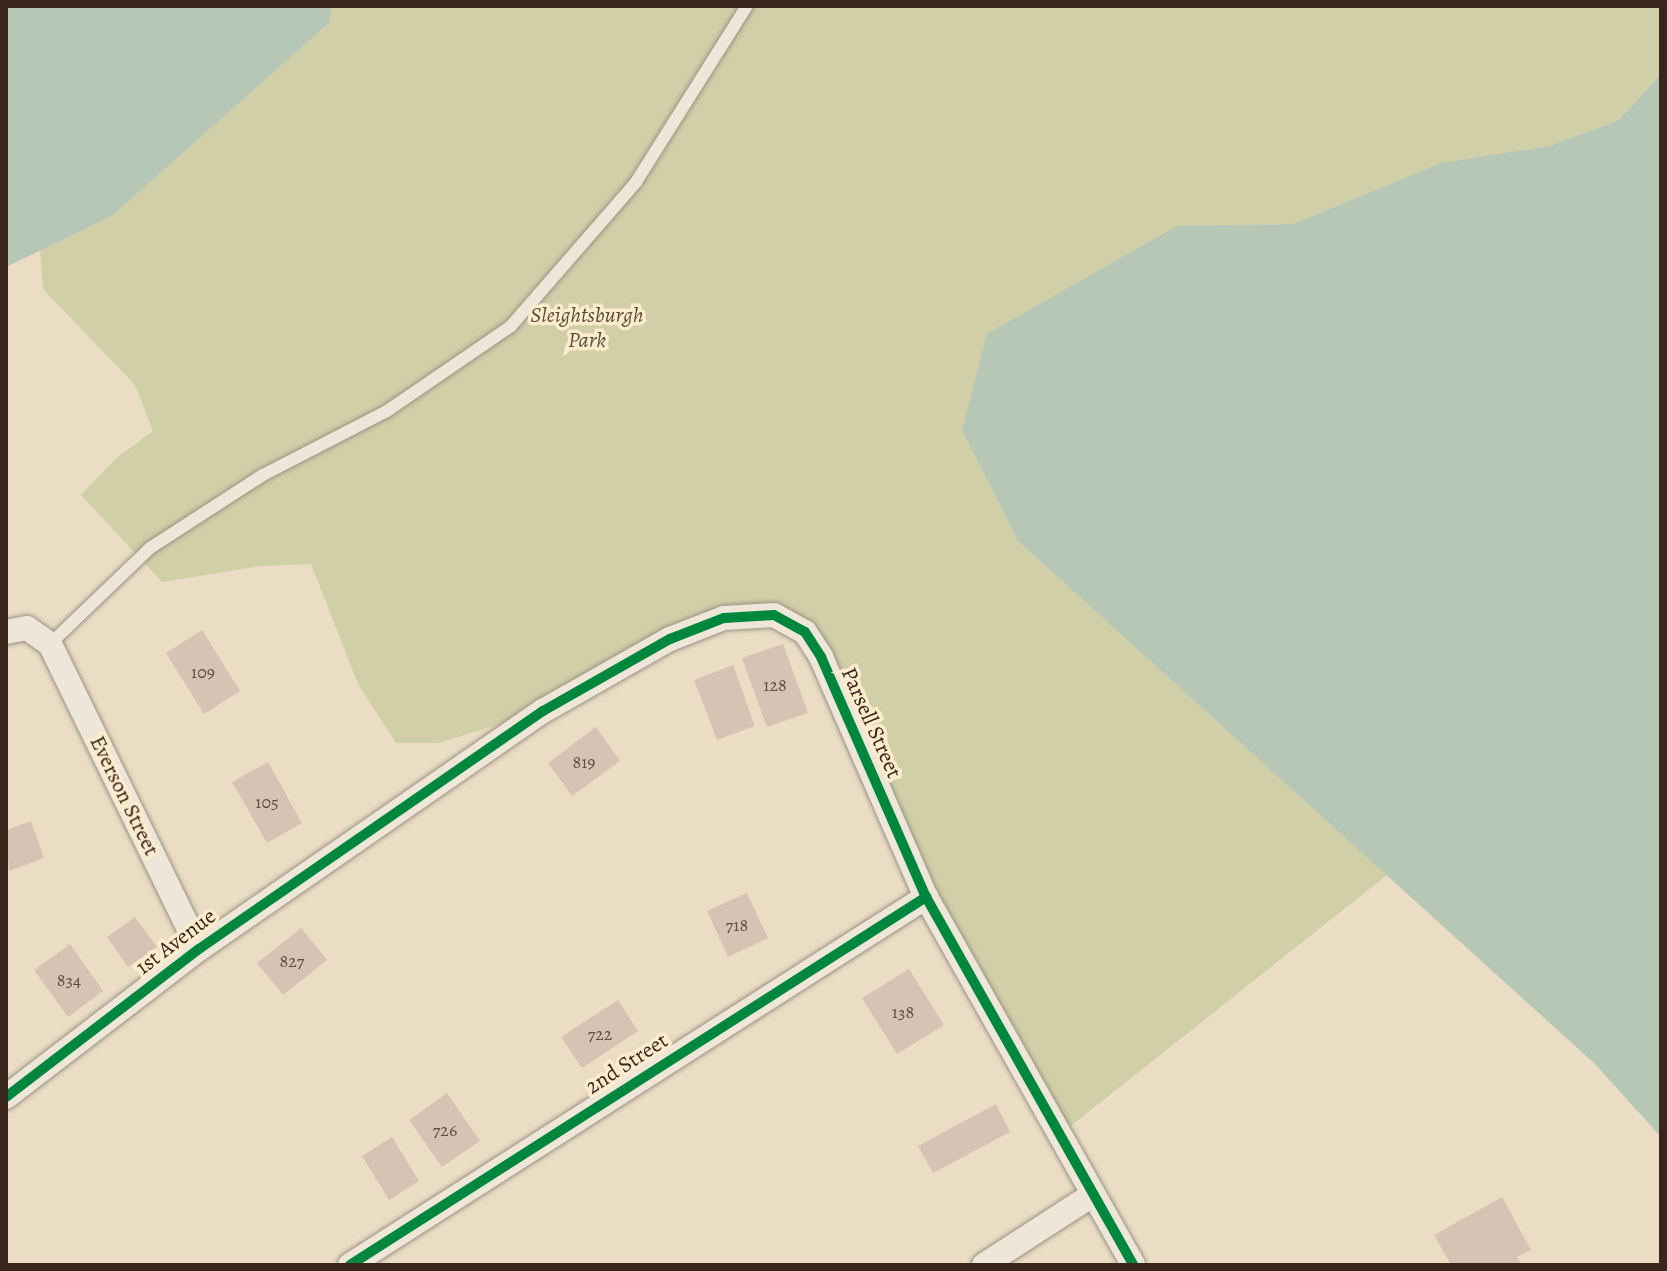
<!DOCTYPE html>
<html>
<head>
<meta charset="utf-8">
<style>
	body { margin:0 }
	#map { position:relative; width:1667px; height:1271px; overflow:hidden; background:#ebddc4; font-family:Alegreya,serif }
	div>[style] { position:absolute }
	.green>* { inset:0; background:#d0cfa7 }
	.water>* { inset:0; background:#b6c7b5 }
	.building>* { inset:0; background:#d7c3b4 }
	.roads { filter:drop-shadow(0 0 2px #9d9284) drop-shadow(0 0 2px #9d9284) }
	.service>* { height:12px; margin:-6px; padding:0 6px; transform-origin:6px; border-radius:6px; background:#ede6d9 }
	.minor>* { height:24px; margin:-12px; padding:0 12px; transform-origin:12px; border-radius:12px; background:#ede6d9 }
	.cycleway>* { height:10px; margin:-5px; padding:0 5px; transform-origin:5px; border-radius:5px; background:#00873e }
	span { translate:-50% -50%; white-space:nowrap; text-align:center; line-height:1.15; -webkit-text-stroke:7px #fcecce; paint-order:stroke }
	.number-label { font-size:18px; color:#614c42 }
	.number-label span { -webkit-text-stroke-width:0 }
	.park-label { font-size:22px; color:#5a4d39; font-style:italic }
	.street-label { font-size:22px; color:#3a251c }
	.frame { position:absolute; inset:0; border:8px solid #3a251c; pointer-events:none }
</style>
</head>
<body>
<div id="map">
	<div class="green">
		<i style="clip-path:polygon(332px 6px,1661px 6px,1661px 74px,1619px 120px,1549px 146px,1441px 163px,1293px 224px,1177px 226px,1018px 541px,1387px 875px,1058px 1136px,805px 632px,724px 618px,543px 711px,438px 743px,396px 743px,358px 684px,311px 564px,261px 566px,162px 582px,81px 495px,115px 459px,153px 431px,135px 385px,43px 289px,40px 250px,112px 216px,329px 23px)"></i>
	</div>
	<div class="water">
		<i style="clip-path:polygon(6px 6px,332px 6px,329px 23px,112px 216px,6px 267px)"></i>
		<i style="clip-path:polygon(1661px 74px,1661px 1137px,1595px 1064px,1018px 541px,962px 430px,987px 334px,1177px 226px,1293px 224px,1441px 163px,1549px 146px,1619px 120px)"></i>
	</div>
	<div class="building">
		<i style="clip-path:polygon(202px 630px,240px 691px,204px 714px,166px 653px)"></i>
		<i style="clip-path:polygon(783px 644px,808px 713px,767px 727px,742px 658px)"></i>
		<i style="clip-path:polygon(733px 665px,755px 726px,717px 740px,694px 680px)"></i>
		<i style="clip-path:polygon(596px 727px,620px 761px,572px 796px,548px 763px)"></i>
		<i style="clip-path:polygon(268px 762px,302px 823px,267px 843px,232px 782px)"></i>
		<i style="clip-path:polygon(31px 821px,44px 858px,9px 871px,6px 830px)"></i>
		<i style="clip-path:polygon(747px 893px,768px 938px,728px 957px,707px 911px)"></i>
		<i style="clip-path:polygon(135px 917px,157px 947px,128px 967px,107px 937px)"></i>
		<i style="clip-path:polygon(301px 928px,327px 960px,283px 995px,257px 963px)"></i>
		<i style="clip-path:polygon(70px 944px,103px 991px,68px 1017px,34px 970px)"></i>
		<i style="clip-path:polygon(909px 969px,944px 1025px,897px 1054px,862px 998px)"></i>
		<i style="clip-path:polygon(618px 1000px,638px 1031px,582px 1068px,561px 1037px)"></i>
		<i style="clip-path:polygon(447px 1093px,480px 1141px,442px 1167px,409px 1120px)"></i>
		<i style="clip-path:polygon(996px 1104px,1010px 1132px,933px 1173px,918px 1146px)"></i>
		<i style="clip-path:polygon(392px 1137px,419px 1181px,389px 1200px,362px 1156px)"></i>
		<i style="clip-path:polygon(1502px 1197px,1531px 1250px,1517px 1257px,1522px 1265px,1451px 1265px,1434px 1235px)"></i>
	</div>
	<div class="roads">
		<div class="service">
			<i style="left:50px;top:644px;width:139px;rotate:-43.8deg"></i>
			<i style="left:150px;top:548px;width:135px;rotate:-32.9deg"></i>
			<i style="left:263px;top:475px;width:140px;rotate:-27.3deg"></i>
			<i style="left:387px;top:411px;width:150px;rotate:-34.4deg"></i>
			<i style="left:511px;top:326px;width:191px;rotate:-49deg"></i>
			<i style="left:636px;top:182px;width:208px;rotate:-57.8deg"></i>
		</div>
		<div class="minor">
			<i style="left:6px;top:632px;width:21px;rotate:-11deg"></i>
			<i style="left:27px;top:628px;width:28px;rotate:35deg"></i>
			<i style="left:50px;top:644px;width:339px;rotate:64deg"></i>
			<i style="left:6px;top:1097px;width:243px;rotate:-37.5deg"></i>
			<i style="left:199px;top:949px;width:418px;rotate:-34.7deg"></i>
			<i style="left:543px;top:711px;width:146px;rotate:-29.6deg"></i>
			<i style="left:670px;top:639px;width:58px;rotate:-21.3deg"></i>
			<i style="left:724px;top:618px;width:50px;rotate:-3.4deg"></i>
			<i style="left:774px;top:615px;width:35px;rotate:29deg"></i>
			<i style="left:805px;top:632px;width:30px;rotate:57deg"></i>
			<i style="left:821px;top:657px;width:262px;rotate:66.4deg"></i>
			<i style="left:926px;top:897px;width:422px;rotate:60.6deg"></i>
			<i style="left:350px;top:1265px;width:684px;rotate:-32.57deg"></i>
			<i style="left:984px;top:1265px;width:129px;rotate:-32.9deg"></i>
		</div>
	</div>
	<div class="cycleway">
		<i style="left:6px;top:1097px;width:243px;rotate:-37.5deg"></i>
		<i style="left:199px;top:949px;width:418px;rotate:-34.7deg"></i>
		<i style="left:543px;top:711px;width:146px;rotate:-29.6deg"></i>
		<i style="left:670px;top:639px;width:58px;rotate:-21.3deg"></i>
		<i style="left:724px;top:618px;width:50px;rotate:-3.4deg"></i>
		<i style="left:774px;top:615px;width:35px;rotate:29deg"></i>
		<i style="left:805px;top:632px;width:30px;rotate:57deg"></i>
		<i style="left:821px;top:657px;width:262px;rotate:66.4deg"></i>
		<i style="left:926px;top:897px;width:422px;rotate:60.6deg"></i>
		<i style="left:350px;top:1265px;width:684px;rotate:-32.57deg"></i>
	</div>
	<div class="number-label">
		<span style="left:203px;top:672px">109</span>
		<span style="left:775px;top:685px">128</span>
		<span style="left:584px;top:762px">819</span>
		<span style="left:267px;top:802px">105</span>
		<span style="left:737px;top:925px">718</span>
		<span style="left:292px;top:961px">827</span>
		<span style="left:69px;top:980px">834</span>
		<span style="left:903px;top:1012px">138</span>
		<span style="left:600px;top:1034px">722</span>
		<span style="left:445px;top:1130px">726</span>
	</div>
	<div class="park-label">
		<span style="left:587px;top:328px">Sleightsburgh<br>Park</span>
	</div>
	<div class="street-label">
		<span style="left:871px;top:723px;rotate:66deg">Parsell Street</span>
		<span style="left:124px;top:796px;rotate:64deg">Everson Street</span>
		<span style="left:176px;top:942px;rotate:-37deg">1st Avenue</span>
		<span style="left:627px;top:1064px;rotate:-33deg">2nd Street</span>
	</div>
	<div class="frame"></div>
</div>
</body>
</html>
